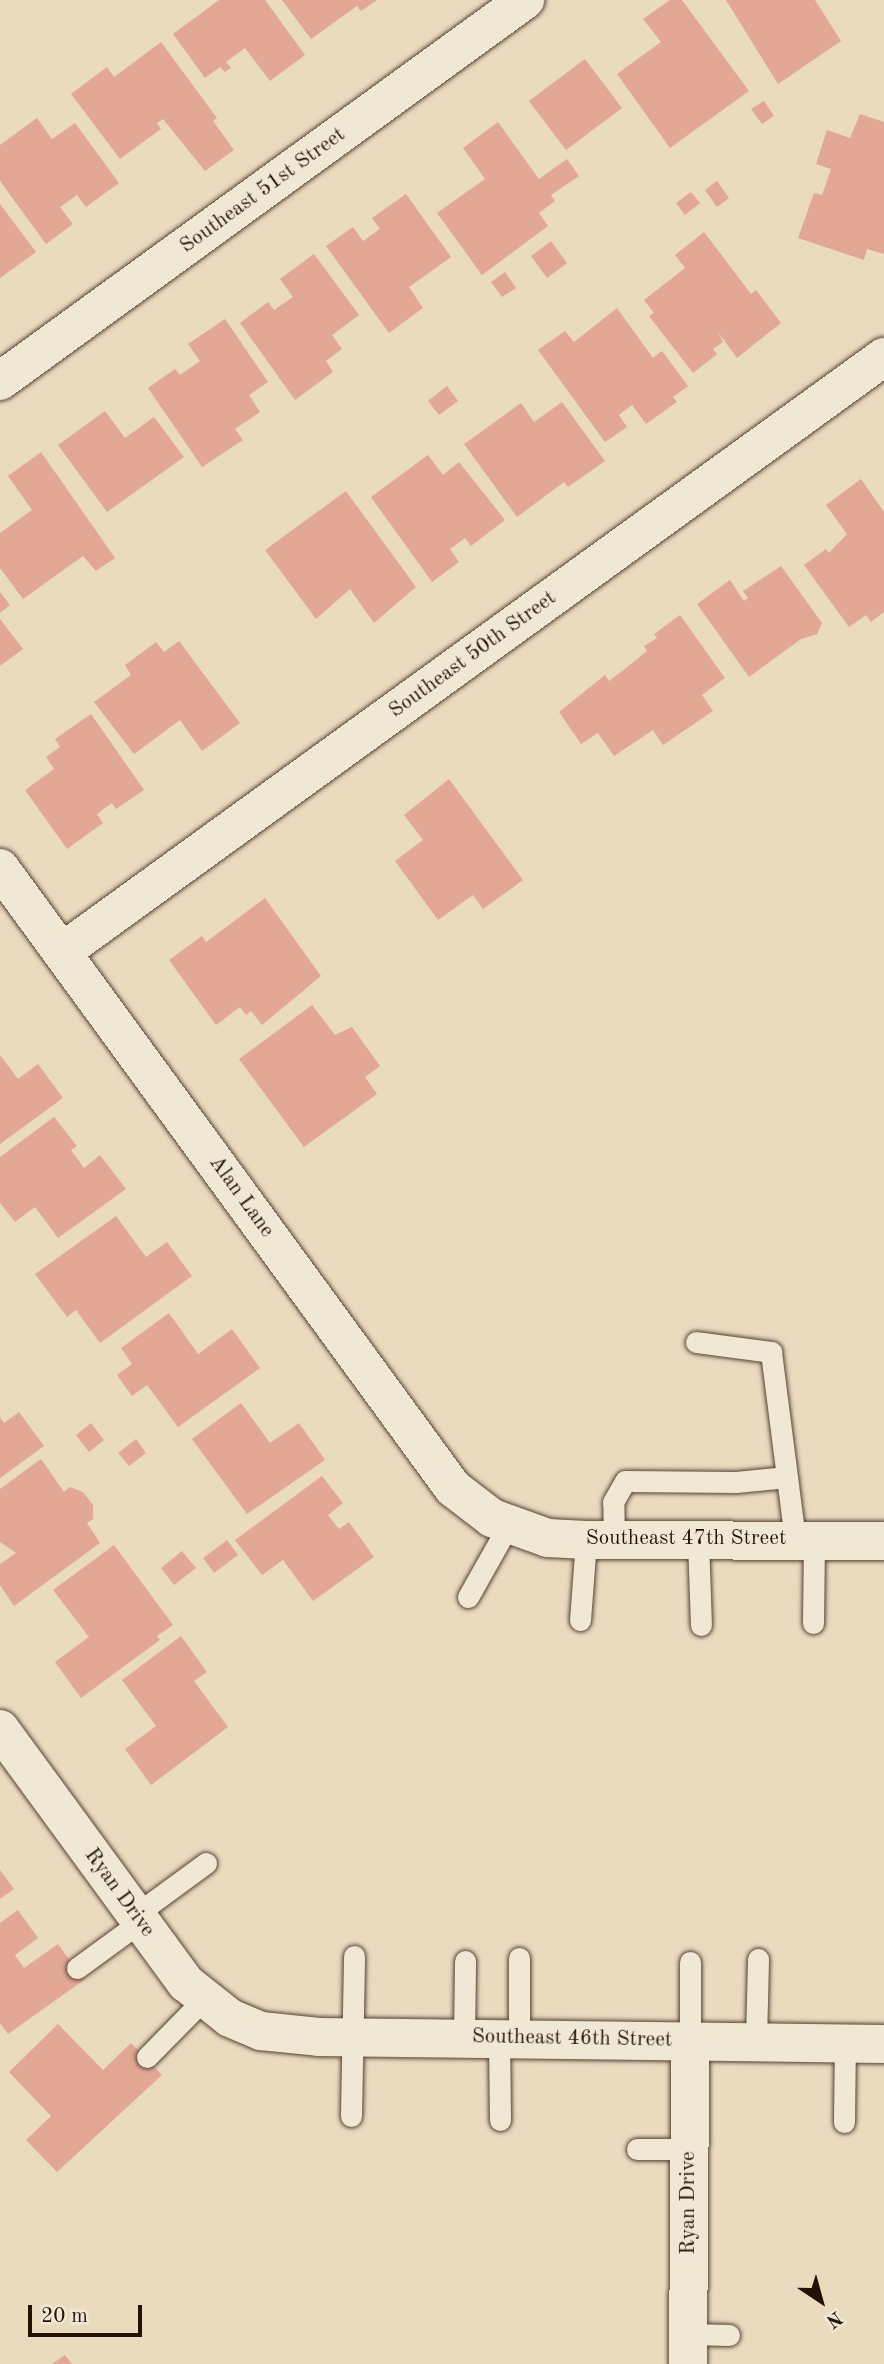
<!DOCTYPE html>
<html>
<head>
<meta charset="utf-8">
<style>
	body { margin:0 }
	#map { position:relative; width:884px; height:2364px; overflow:hidden; background:#eadabe; font-family:"Old Standard TT",serif }
	div>[style] { position:absolute }
	.building>* { inset:0; background:#e2a895 }
	.roads { filter:drop-shadow(0 0 2px #564334) drop-shadow(0 0 2px #564334) }
	.service>* { height:21px; margin:-10.5px; padding:0 10.5px; transform-origin:10.5px; border-radius:10.5px; background:#f1e7d5 }
	.minor>* { height:38px; margin:-19px; padding:0 19px; transform-origin:19px; border-radius:19px; background:#f1e7d5 }
	span { translate:-50% -50%; white-space:nowrap; text-align:center; line-height:1.15; -webkit-text-stroke:5px #f1e7d5; paint-order:stroke }
	.street-label { font-size:21px; color:#241106 }
	.north { position:absolute; left:786px; top:2266px; width:70px; height:70px; -webkit-text-stroke:5px #f1e7d5; paint-order:stroke; rotate:144deg; font-size:19px; font-weight:700; line-height:28px; text-align:center; color:#241106 }
	.north::after { content:''; display:block; margin:auto; width:24px; height:32px; background:#241106; clip-path:polygon(50% 0,100% 100%,50% 72%,0 100%) }
	.scale { position:absolute; left:28px; top:2305px; width:114px; height:32px; box-sizing:border-box; border:4px solid #241106; border-top:0; padding-left:9px; font-size:21px; line-height:24px; white-space:nowrap; color:#241106; -webkit-text-stroke:5px #f1e7d5; paint-order:stroke }
</style>
</head>
<body>
<div id="map">
	<div class="building">
		<i style="clip-path:polygon(219px 0,265px 0,305px 55px,270px 81px,245px 48px,226px 62px,231px 68px,225px 72px,220px 67px,205px 78px,173px 34px)"></i>
		<i style="clip-path:polygon(282px 0,377px 0,361px 11px,357px 6px,311px 39px)"></i>
		<i style="clip-path:polygon(670px 0,682px 0,749px 91px,670px 148px,617px 74px,661px 42px,643px 19px)"></i>
		<i style="clip-path:polygon(726px 0,815px 0,841px 41px,778px 84px)"></i>
		<i style="clip-path:polygon(161px 42px,217px 118px,213px 121px,234px 150px,205px 171px,163px 119px,157px 123px,161px 129px,120px 159px,71px 94px,107px 67px,114px 77px)"></i>
		<i style="clip-path:polygon(585px 59px,622px 108px,566px 150px,529px 101px)"></i>
		<i style="clip-path:polygon(764px 101px,774px 116px,762px 124px,751px 109px)"></i>
		<i style="clip-path:polygon(860px 114px,884px 122px,884px 254px,867px 249px,864px 260px,798px 238px,814px 193px,822px 195px,831px 169px,816px 164px,827px 130px,850px 138px)"></i>
		<i style="clip-path:polygon(37px 118px,52px 139px,75px 123px,119px 183px,86px 207px,77px 195px,60px 207px,73px 224px,46px 244px,0 181px,0 145px)"></i>
		<i style="clip-path:polygon(498px 122px,539px 179px,567px 159px,579px 176px,551px 195px,555px 201px,539px 213px,548px 226px,482px 275px,437px 213px,485px 179px,463px 148px)"></i>
		<i style="clip-path:polygon(717px 181px,729px 198px,717px 207px,705px 190px)"></i>
		<i style="clip-path:polygon(691px 192px,700px 203px,685px 215px,676px 203px)"></i>
		<i style="clip-path:polygon(406px 194px,451px 257px,409px 287px,423px 308px,389px 333px,326px 246px,353px 227px,363px 241px,380px 229px,372px 218px)"></i>
		<i style="clip-path:polygon(0 204px,36px 252px,0 278px)"></i>
		<i style="clip-path:polygon(704px 232px,751px 294px,756px 290px,781px 323px,737px 358px,718px 332px,723px 342px,713px 349px,717px 354px,693px 373px,649px 316px,654px 313px,644px 300px,685px 268px,675px 255px)"></i>
		<i style="clip-path:polygon(551px 241px,567px 263px,547px 278px,531px 256px)"></i>
		<i style="clip-path:polygon(314px 254px,359px 315px,332px 335px,342px 349px,326px 361px,333px 372px,295px 400px,240px 323px,268px 302px,274px 310px,293px 297px,280px 279px)"></i>
		<i style="clip-path:polygon(505px 272px,516px 288px,502px 297px,491px 282px)"></i>
		<i style="clip-path:polygon(617px 308px,653px 358px,662px 351px,688px 386px,673px 397px,677px 402px,646px 424px,632px 405px,619px 415px,627px 427px,605px 442px,538px 350px,565px 331px,574px 342px)"></i>
		<i style="clip-path:polygon(225px 319px,268px 382px,249px 395px,260px 412px,235px 429px,243px 440px,202px 467px,148px 388px,175px 369px,180px 375px,200px 361px,188px 344px)"></i>
		<i style="clip-path:polygon(447px 386px,458px 401px,439px 415px,428px 401px)"></i>
		<i style="clip-path:polygon(562px 402px,605px 461px,568px 487px,564px 482px,517px 517px,464px 444px,521px 403px,534px 422px)"></i>
		<i style="clip-path:polygon(105px 411px,125px 438px,154px 417px,184px 457px,107px 512px,58px 445px)"></i>
		<i style="clip-path:polygon(41px 452px,115px 558px,96px 571px,83px 556px,23px 599px,0 568px,0 533px,32px 510px,8px 476px)"></i>
		<i style="clip-path:polygon(428px 455px,443px 475px,459px 462px,505px 520px,471px 546px,465px 538px,450px 549px,459px 562px,432px 582px,371px 497px)"></i>
		<i style="clip-path:polygon(861px 479px,884px 512px,884px 612px,871px 622px,866px 615px,849px 627px,804px 565px,826px 549px,829px 553px,847px 534px,826px 505px)"></i>
		<i style="clip-path:polygon(346px 491px,416px 587px,374px 623px,350px 589px,316px 619px,265px 550px)"></i>
		<i style="clip-path:polygon(781px 566px,822px 623px,817px 634px,801px 639px,749px 677px,697px 604px,730px 580px,744px 601px,748px 598px,743px 591px)"></i>
		<i style="clip-path:polygon(0 592px,10px 605px,0 613px)"></i>
		<i style="clip-path:polygon(680px 615px,725px 678px,702px 695px,713px 711px,663px 745px,653px 730px,614px 756px,598px 733px,581px 744px,559px 712px,605px 675px,609px 681px,626px 668px,647px 651px,644px 646px,657px 638px,654px 634px)"></i>
		<i style="clip-path:polygon(0 619px,23px 649px,0 666px)"></i>
		<i style="clip-path:polygon(179px 641px,240px 723px,202px 751px,180px 720px,134px 754px,94px 702px,131px 675px,125px 665px,156px 642px,164px 652px)"></i>
		<i style="clip-path:polygon(91px 714px,144px 790px,116px 809px,112px 803px,97px 814px,103px 823px,67px 849px,25px 790px,54px 769px,46px 757px,60px 747px,55px 739px)"></i>
		<i style="clip-path:polygon(449px 779px,523px 880px,483px 909px,473px 895px,438px 920px,395px 861px,423px 840px,404px 815px)"></i>
		<i style="clip-path:polygon(265px 898px,321px 976px,262px 1025px,251px 1011px,246px 1015px,240px 1007px,216px 1025px,169px 960px,202px 936px,206px 942px)"></i>
		<i style="clip-path:polygon(312px 1005px,335px 1035px,352px 1027px,380px 1066px,365px 1077px,377px 1094px,304px 1147px,239px 1059px)"></i>
		<i style="clip-path:polygon(0 1055px,18px 1079px,38px 1064px,63px 1098px,0 1144px)"></i>
		<i style="clip-path:polygon(54px 1117px,77px 1146px,71px 1150px,84px 1168px,100px 1155px,126px 1189px,58px 1238px,35px 1207px,15px 1222px,0 1203px,0 1157px)"></i>
		<i style="clip-path:polygon(116px 1216px,146px 1257px,167px 1242px,192px 1276px,100px 1343px,76px 1310px,67px 1317px,35px 1274px)"></i>
		<i style="clip-path:polygon(169px 1313px,198px 1354px,232px 1329px,260px 1368px,178px 1427px,147px 1385px,132px 1396px,117px 1375px,132px 1364px,121px 1348px)"></i>
		<i style="clip-path:polygon(241px 1403px,270px 1443px,299px 1423px,325px 1460px,247px 1514px,192px 1439px)"></i>
		<i style="clip-path:polygon(19px 1412px,44px 1446px,0 1478px,0 1417px,4px 1423px)"></i>
		<i style="clip-path:polygon(91px 1423px,104px 1440px,89px 1452px,76px 1435px)"></i>
		<i style="clip-path:polygon(136px 1439px,146px 1453px,129px 1466px,118px 1453px)"></i>
		<i style="clip-path:polygon(41px 1459px,64px 1492px,70px 1487px,83px 1492px,93px 1505px,93px 1519px,87px 1523px,100px 1543px,14px 1606px,0 1585px,0 1564px,16px 1553px,0 1542px,0 1489px)"></i>
		<i style="clip-path:polygon(322px 1476px,343px 1503px,328px 1515px,339px 1529px,349px 1522px,374px 1557px,313px 1601px,283px 1560px,262px 1575px,235px 1540px)"></i>
		<i style="clip-path:polygon(227px 1540px,238px 1555px,214px 1573px,203px 1558px)"></i>
		<i style="clip-path:polygon(114px 1545px,173px 1625px,157px 1636px,160px 1640px,81px 1698px,55px 1662px,89px 1637px,53px 1590px)"></i>
		<i style="clip-path:polygon(182px 1551px,196px 1568px,174px 1585px,161px 1568px)"></i>
		<i style="clip-path:polygon(181px 1636px,207px 1672px,194px 1681px,228px 1727px,151px 1785px,125px 1749px,156px 1726px,122px 1680px)"></i>
		<i style="clip-path:polygon(0 1870px,14px 1889px,0 1899px)"></i>
		<i style="clip-path:polygon(18px 1910px,38px 1938px,15px 1955px,24px 1968px,58px 1944px,84px 1980px,8px 2034px,0 2023px,0 1923px)"></i>
		<i style="clip-path:polygon(58px 2024px,103px 2070px,131px 2043px,162px 2075px,57px 2172px,26px 2140px,51px 2116px,9px 2072px)"></i>
		<i style="clip-path:polygon(65px 2355px,72px 2364px,52px 2364px)"></i>
	</div>
	<div class="roads">
		<div class="service">
			<i style="left:696px;top:1342px;width:76px;rotate:7.6deg"></i>
			<i style="left:771px;top:1352px;width:189px;rotate:82.7deg"></i>
			<i style="left:698px;top:1540px;width:85px;rotate:88deg"></i>
			<i style="left:614px;top:1541px;width:39px;rotate:-91deg"></i>
			<i style="left:613px;top:1502px;width:24px;rotate:-60deg"></i>
			<i style="left:625px;top:1481px;width:111px;rotate:0.5deg"></i>
			<i style="left:736px;top:1482px;width:51px;rotate:-5.6deg"></i>
			<i style="left:468px;top:1597px;width:81px;rotate:-60.6deg"></i>
			<i style="left:580px;top:1620px;width:80px;rotate:-85.7deg"></i>
			<i style="left:813px;top:1623px;width:84px;rotate:-89.3deg"></i>
			<i style="left:135px;top:1915px;width:88px;rotate:-36.2deg"></i>
			<i style="left:519px;top:1958px;width:80px;rotate:90deg"></i>
			<i style="left:77px;top:1968px;width:78px;rotate:-36.1deg"></i>
			<i style="left:464px;top:2037px;width:76px;rotate:-89.2deg"></i>
			<i style="left:499px;top:2038px;width:82px;rotate:89.3deg"></i>
			<i style="left:690px;top:2042px;width:80px;rotate:-90deg"></i>
			<i style="left:756px;top:2042px;width:83px;rotate:-88.6deg"></i>
			<i style="left:147px;top:2057px;width:80px;rotate:-45.5deg"></i>
			<i style="left:351px;top:2116px;width:160px;rotate:-88.9deg"></i>
			<i style="left:844px;top:2122px;width:79px;rotate:-89.3deg"></i>
			<i style="left:637px;top:2149px;width:52px"></i>
			<i style="left:689px;top:2334px;width:40px;rotate:1.4deg"></i>
		</div>
		<div class="minor">
			<i style="left:0;top:381px;width:649px;rotate:-35.97deg"></i>
			<i style="left:0;top:868px;width:768px;rotate:53.85deg"></i>
			<i style="left:453px;top:1488px;width:49px;rotate:37.6deg"></i>
			<i style="left:492px;top:1518px;width:59px;rotate:19.7deg"></i>
			<i style="left:548px;top:1538px;width:38px;rotate:3deg"></i>
			<i style="left:586px;top:1540px;width:298px;rotate:0.2deg"></i>
			<i style="left:62px;top:952px;width:1015px;rotate:-35.9deg"></i>
			<i style="left:0;top:1729px;width:315px;rotate:53.8deg"></i>
			<i style="left:186px;top:1983px;width:56px;rotate:38.5deg"></i>
			<i style="left:230px;top:2018px;width:34px;rotate:23deg"></i>
			<i style="left:261px;top:2031px;width:58px;rotate:5.9deg"></i>
			<i style="left:319px;top:2037px;width:565px;rotate:0.71deg"></i>
			<i style="left:688px;top:2364px;width:322px;rotate:-89.6deg"></i>
		</div>
	</div>
	<div class="street-label">
		<span style="left:263px;top:191px;rotate:-36deg">Southeast 51st Street</span>
		<span style="left:473px;top:655px;rotate:-36deg">Southeast 50th Street</span>
		<span style="left:241px;top:1197px;rotate:54deg">Alan Lane</span>
		<span style="left:686px;top:1539px">Southeast 47th Street</span>
		<span style="left:119px;top:1893px;rotate:54deg">Ryan Drive</span>
		<span style="left:572px;top:2039px;rotate:1deg">Southeast 46th Street</span>
		<span style="left:689px;top:2203px;rotate:-90deg">Ryan Drive</span>
	</div>
	<div class="north">N</div>
	<div class="scale">20 m</div>
</div>
</body>
</html>
